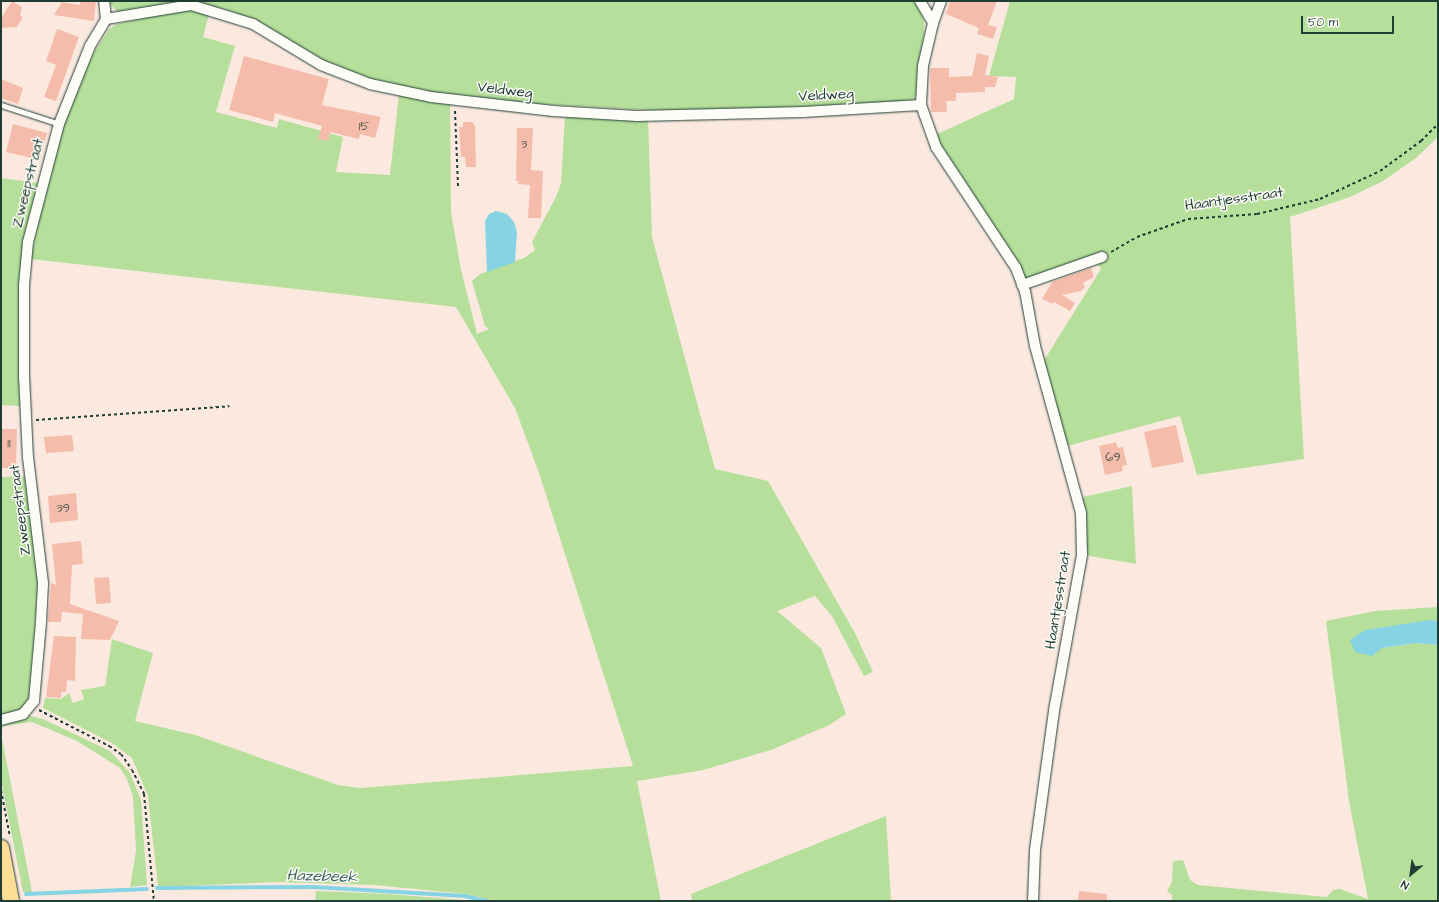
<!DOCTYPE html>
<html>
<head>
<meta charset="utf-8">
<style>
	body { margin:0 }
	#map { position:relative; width:1439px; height:902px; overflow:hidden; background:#fbe9e0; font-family:"Architects Daughter",sans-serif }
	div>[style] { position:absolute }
	.green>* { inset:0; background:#b6df9b }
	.water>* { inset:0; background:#86d4e3 }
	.stream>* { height:3.5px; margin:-1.75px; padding:0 1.75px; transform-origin:1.75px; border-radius:1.75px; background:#86d4e3 }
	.building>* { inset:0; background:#f5bcac }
	.path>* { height:2px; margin-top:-1px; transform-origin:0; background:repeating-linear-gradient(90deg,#1f3d34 0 3px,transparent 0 6px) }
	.roads { filter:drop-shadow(0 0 1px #1f3d34) drop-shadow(0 0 1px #1f3d34) }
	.service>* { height:5px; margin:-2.5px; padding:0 2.5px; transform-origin:2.5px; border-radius:2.5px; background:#fdfcf7 }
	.minor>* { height:10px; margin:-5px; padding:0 5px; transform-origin:5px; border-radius:5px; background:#fdfcf7 }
	.primary>* { height:16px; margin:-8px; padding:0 8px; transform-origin:8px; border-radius:8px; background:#fedd96 }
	span { translate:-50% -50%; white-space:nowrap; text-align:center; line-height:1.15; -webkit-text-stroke:3px #fdfcf7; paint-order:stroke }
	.number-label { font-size:13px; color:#545d52 }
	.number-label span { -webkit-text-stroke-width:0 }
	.street-label { font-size:15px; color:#1f3d34 }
	.water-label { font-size:16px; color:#396360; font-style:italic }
	.frame { position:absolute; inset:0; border:2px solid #1f3d34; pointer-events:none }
	.north { position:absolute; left:1391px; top:854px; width:40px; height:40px; -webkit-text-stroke:3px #fdfcf7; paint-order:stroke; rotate:209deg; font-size:11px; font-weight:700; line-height:16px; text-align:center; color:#1f3d34 }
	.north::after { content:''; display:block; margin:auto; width:14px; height:18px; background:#1f3d34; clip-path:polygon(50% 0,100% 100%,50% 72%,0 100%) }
	.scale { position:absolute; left:1301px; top:16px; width:93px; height:18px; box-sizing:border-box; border:2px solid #1f3d34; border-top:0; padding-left:5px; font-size:12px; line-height:14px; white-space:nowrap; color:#1f3d34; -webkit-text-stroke:3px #fdfcf7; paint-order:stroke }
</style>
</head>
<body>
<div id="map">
	<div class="green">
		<i style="clip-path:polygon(917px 1px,924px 21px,924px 35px,917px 74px,918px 91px,914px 99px,907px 103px,682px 112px,521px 103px,450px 96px,374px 81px,340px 69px,251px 20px,225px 9px,190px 3px,162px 4px,117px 12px,109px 2px)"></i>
		<i style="clip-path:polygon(1010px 1px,1438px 1px,1438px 137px,1416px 158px,1383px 181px,1350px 197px,1290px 217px,1304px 459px,1197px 475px,1180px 416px,1067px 446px,1043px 362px,1101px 269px,1093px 257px,1025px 279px,935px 135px,1014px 99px,1016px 77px,989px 76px)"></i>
		<i style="clip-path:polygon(194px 10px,209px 14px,203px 37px,235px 46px,216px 112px,277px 128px,279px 119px,343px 137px,336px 172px,390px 175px,399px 94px,450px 104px,451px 212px,461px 270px,477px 334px,489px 329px,485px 326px,472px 281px,480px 274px,524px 258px,535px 250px,532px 242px,557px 195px,561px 183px,565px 115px,648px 119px,652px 237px,715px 469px,768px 481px,855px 633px,873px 672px,864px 676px,832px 616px,815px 596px,777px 611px,821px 648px,846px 714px,829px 725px,771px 750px,703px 770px,637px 781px,661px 901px,495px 901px,467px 894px,374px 885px,278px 882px,158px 887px,148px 796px,132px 758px,112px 743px,43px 708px,45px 698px,61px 699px,69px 693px,73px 703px,84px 699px,81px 690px,105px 686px,112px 639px,153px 653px,135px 721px,195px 735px,338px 785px,360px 788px,633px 766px,538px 470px,515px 408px,456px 307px,31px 259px,44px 193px,64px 123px,80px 80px,95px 51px,109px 29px,117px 24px,177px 11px)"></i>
		<i style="clip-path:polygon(1px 178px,38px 183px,27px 230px,20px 406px,1px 405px)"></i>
		<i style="clip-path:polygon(26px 476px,39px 570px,30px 693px,26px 704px,18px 712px,1px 716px,1px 477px)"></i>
		<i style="clip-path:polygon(1132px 486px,1136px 564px,1084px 555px,1086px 528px,1083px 497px)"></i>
		<i style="clip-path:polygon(1438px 607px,1438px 621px,1430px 620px,1382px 648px,1416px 643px,1438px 645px,1438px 901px,1172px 901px,1172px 895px,1167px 891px,1172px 882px,1173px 861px,1183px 860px,1190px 880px,1198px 885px,1327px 897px,1333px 890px,1340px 889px,1368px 899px,1349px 801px,1326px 621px,1375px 611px)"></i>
		<i style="clip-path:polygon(31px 716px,43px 719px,110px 751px,130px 773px,141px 800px,147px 885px,130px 887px,136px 851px,133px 797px,127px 779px,120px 768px,77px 741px,32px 722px,3px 726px,1px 731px,1px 723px)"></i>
		<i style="clip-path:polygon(1px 734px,32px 892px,23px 892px,1px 780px)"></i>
		<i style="clip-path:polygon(886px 816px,891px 901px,692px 901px,691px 894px)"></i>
		<i style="clip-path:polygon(316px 891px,388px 894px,476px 901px,315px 901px)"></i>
	</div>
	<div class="water">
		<i style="clip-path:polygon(496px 211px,507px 214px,514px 222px,517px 232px,515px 262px,487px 272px,485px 221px,489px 214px)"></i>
		<i style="clip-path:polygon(1430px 620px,1438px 621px,1438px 645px,1416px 643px,1382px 648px,1372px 656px,1355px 652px,1350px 640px,1365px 630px)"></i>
	</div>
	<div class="stream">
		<i style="left:157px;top:888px;width:157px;rotate:-0.4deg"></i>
		<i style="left:314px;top:887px;width:151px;rotate:3.4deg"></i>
		<i style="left:465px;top:896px;width:22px;rotate:13deg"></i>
		<i style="left:26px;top:894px;width:121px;rotate:-2.4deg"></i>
	</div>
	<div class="building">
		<i style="clip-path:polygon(12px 1px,22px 7px,20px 16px,23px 17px,17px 27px,1px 28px,1px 18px)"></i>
		<i style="clip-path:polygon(80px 1px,96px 1px,94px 21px,54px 15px,62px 2px,80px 5px)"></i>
		<i style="clip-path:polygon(950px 1px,997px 1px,988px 25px,997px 27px,993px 39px,977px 34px,979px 28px,946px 14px)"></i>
		<i style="clip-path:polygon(57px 29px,79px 37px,56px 101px,44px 97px,56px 65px,46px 61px)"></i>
		<i style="clip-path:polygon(977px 53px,989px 56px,985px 75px,998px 77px,995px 87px,985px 87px,985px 92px,956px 93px,956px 101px,946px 101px,947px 112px,931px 112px,930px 68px,949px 68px,949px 77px,972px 76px)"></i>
		<i style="clip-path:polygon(244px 56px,329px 79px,322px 105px,381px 117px,375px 138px,360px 134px,359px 139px,330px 132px,328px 141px,318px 139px,322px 126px,275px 113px,273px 122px,229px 110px)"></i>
		<i style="clip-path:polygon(1px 79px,23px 88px,18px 104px,1px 98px)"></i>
		<i style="clip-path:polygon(463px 122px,472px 122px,475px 126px,476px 167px,466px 167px,465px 157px,461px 157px,459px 127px,463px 127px)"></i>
		<i style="clip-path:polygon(13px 124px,47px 133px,40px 160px,6px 152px)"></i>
		<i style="clip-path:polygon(517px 128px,533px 128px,531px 170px,543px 171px,541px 218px,528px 218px,530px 185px,518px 184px,519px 181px,516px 181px)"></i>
		<i style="clip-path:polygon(1091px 268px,1094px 277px,1083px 283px,1085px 287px,1081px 291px,1062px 295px,1075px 303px,1070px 311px,1054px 302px,1053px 304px,1042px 299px,1052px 282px)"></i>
		<i style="clip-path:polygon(1176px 425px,1184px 462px,1152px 468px,1144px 432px)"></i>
		<i style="clip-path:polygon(1px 429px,17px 429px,16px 468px,1px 468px)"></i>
		<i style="clip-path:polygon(72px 435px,74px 451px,46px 453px,44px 437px)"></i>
		<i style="clip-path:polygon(1116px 442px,1118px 448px,1123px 447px,1127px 465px,1122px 466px,1123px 471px,1105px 475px,1099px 446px)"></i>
		<i style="clip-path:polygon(76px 493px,78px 520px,50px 523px,48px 496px)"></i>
		<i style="clip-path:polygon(81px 541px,83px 564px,72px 565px,70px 604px,119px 621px,110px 640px,81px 639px,83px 614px,62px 612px,61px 622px,48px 622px,51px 583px,56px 585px,52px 544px)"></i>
		<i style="clip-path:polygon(109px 577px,111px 603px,96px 604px,94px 578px)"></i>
		<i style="clip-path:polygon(54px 636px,76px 637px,75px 681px,67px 680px,66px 692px,61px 692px,61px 698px,46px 697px)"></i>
		<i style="clip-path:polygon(1079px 891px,1107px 894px,1107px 901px,1078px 901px)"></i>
	</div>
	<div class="path">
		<i style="left:455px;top:111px;width:75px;rotate:87.7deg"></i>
		<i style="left:1111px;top:252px;width:30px;rotate:-30deg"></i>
		<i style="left:1137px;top:237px;width:54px;rotate:-19.4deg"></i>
		<i style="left:1188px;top:219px;width:69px;rotate:-4.1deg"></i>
		<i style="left:1257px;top:214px;width:65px;rotate:-13.4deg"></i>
		<i style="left:1320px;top:199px;width:66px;rotate:-25deg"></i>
		<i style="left:1380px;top:171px;width:51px;rotate:-36.2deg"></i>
		<i style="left:1421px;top:141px;width:24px;rotate:-45deg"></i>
		<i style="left:36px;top:420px;width:194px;rotate:-4.1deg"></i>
		<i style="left:39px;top:710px;width:79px;rotate:27.2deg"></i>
		<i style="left:109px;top:746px;width:14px;rotate:34deg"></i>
		<i style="left:121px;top:754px;width:19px;rotate:55deg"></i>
		<i style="left:132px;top:770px;width:27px;rotate:63deg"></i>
		<i style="left:144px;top:794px;width:107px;rotate:84.7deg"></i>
		<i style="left:1px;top:790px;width:48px;rotate:79.2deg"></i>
	</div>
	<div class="roads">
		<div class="service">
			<i style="left:1px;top:105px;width:61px;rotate:18.1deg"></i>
		</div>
		<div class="minor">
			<i style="left:920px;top:1px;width:26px;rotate:59deg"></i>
			<i style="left:941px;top:1px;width:23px;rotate:110deg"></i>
			<i style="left:933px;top:23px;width:44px;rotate:103.1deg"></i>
			<i style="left:923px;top:66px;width:39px;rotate:93deg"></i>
			<i style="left:921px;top:105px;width:45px;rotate:70.3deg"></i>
			<i style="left:936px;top:147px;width:145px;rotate:56.5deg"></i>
			<i style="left:1016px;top:268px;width:25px;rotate:69deg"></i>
			<i style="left:1025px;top:291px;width:56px;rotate:79.7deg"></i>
			<i style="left:1035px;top:346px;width:173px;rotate:74.6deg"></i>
			<i style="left:1081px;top:513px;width:42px;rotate:88.6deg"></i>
			<i style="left:1082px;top:555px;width:158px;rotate:100.2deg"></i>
			<i style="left:1054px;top:711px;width:140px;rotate:97.8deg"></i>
			<i style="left:1035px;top:850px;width:51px;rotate:92.2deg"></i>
			<i style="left:106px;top:19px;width:86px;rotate:-9.4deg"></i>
			<i style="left:191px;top:5px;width:65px;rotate:17deg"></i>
			<i style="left:253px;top:24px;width:79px;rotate:31.1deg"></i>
			<i style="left:321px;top:65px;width:53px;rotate:21.2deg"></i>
			<i style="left:370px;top:84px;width:62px;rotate:12deg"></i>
			<i style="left:431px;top:97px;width:123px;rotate:6.5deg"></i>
			<i style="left:553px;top:111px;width:84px;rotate:3.4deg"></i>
			<i style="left:637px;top:116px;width:166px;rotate:-1.4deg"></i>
			<i style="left:803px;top:112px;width:118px;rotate:-3.4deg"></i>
			<i style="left:1022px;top:285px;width:85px;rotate:-19.3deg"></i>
			<i style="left:1px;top:720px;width:23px;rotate:-15deg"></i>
			<i style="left:23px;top:714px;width:17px;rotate:-50deg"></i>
			<i style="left:34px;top:701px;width:79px;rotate:-84.9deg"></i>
			<i style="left:41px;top:622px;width:39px;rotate:-87deg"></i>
			<i style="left:43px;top:583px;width:126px;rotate:-96.8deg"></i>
			<i style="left:28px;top:458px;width:82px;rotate:-92.8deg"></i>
			<i style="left:24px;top:376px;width:91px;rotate:-90deg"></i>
			<i style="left:24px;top:285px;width:43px;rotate:-84.7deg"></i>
			<i style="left:28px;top:242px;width:122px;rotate:-75.3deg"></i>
			<i style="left:59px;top:124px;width:84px;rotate:-68.3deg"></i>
			<i style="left:90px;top:46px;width:31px;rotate:-59deg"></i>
			<i style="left:106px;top:19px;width:18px;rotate:-96deg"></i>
		</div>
		<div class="primary">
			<i style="left:1px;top:848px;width:54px;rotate:79.3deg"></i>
		</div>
	</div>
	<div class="number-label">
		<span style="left:364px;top:126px">15</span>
		<span style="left:524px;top:144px">3</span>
		<span style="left:9px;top:443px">11</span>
		<span style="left:1113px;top:457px">69</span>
		<span style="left:63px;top:508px">39</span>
	</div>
	<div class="street-label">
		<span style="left:505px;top:90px;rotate:7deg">Veldweg</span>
		<span style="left:826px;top:95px;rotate:-3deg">Veldweg</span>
		<span style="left:28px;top:183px;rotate:-76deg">Zweepstraat</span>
		<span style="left:1234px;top:199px;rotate:-8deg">Haantjesstraat</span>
		<span style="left:20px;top:510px;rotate:-97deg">Zweepstraat</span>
		<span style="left:1058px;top:600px;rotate:-81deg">Haantjesstraat</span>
	</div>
	<div class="water-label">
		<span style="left:322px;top:876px;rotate:2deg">Hazebeek</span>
	</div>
	<div class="frame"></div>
	<div class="north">N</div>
	<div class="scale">50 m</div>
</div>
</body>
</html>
